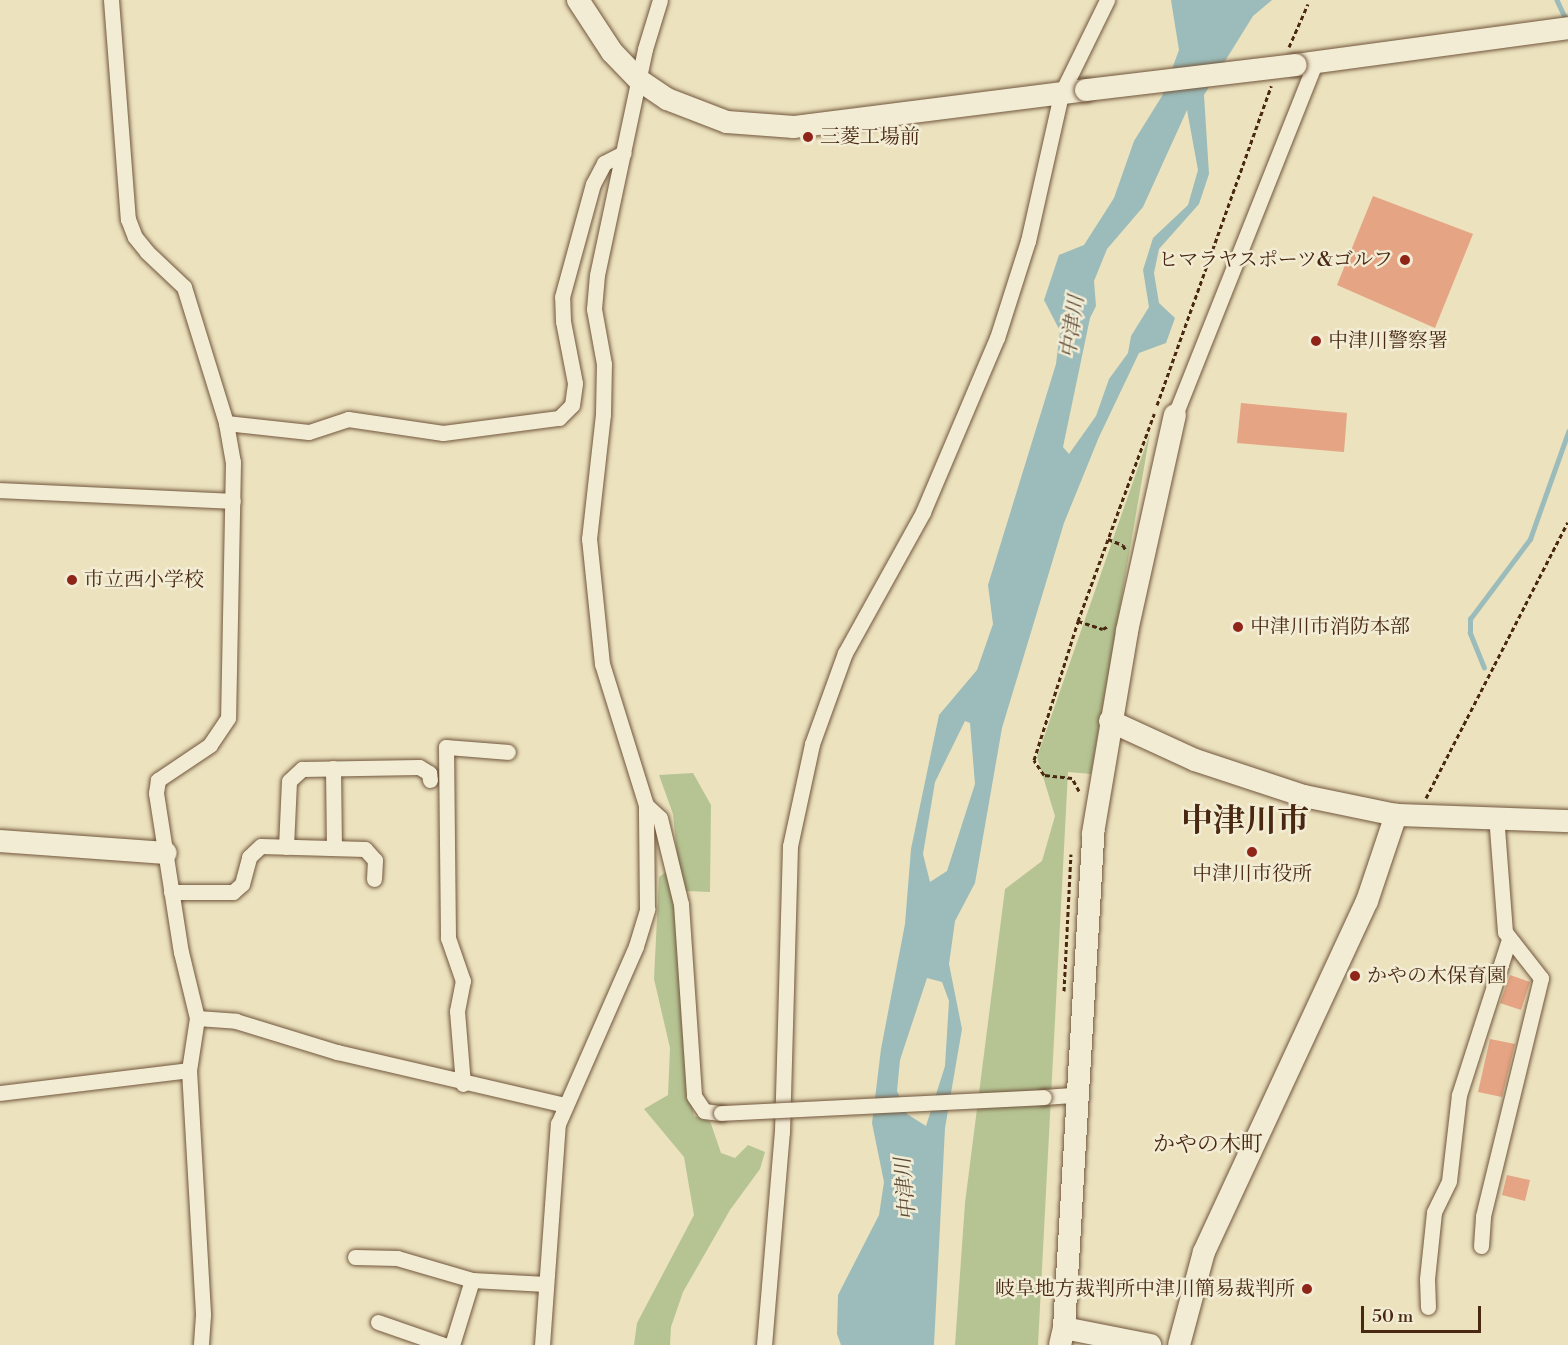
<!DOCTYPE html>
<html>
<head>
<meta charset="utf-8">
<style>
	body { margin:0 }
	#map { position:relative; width:1568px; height:1345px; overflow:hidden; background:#ece2be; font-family:"Libre Bodoni","Noto Serif JP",serif }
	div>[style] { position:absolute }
	.green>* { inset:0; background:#b6c493 }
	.water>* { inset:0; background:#9bbcba }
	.stream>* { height:4.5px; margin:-2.25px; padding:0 2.25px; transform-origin:2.25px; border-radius:2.25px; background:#9bbcba }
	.building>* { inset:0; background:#e5a483 }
	.path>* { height:3px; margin-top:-1.5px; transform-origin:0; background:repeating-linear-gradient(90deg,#482811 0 4.5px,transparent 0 7.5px) }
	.roads { filter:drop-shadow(0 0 2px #71563c) drop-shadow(0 0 2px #71563c) }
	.street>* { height:15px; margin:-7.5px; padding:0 7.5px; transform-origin:7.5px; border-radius:7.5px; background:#f3ecd5 }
	.secondary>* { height:22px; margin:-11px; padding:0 11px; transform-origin:11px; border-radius:11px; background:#f3ecd5 }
	.bridges { filter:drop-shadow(0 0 2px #71563c) drop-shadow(0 0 2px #71563c) }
	.street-bridge>* { height:15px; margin:-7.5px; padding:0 7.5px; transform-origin:7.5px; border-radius:7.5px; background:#f3ecd5 }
	.secondary-bridge>* { height:22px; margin:-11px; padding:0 11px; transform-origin:11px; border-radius:11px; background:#f3ecd5 }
	.dots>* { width:16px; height:16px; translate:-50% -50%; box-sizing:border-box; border:3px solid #f3ecd5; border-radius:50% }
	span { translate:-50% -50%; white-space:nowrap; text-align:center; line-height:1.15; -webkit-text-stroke:5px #f3ecd5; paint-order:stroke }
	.poi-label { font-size:20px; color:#482811 }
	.left { translate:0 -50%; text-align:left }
	.right { translate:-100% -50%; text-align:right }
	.water-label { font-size:21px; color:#5d4d3b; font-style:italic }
	.quarter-label { font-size:22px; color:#482811 }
	.town-label { font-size:32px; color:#482811; font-weight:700 }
	.scale { position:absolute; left:1361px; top:1306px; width:120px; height:27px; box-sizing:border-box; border:3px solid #482811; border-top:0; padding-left:8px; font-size:18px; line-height:21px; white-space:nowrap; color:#482811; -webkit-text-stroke:4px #f3ecd5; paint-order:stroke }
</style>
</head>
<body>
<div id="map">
	<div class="green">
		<i style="clip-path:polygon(1150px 433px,1091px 774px,1068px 772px,1038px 1345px,955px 1345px,965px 1203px,1005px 889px,1042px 861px,1055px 816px,1037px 757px)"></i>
		<i style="clip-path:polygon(693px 773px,711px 805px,710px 892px,687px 891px,677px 906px,691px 1100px,694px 1116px,710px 1121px,721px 1153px,735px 1158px,748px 1145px,765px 1152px,760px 1169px,730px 1210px,683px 1292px,671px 1327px,670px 1345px,634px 1345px,637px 1323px,694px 1215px,684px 1157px,644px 1109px,668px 1095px,670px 1048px,654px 979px,659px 877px,678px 864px,673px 814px,659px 775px)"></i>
	</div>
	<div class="water">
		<i style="clip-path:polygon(evenodd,1171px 0,1272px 0,1253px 16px,1204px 95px,1209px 174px,1199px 204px,1159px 249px,1154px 273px,1159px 303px,1175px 318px,1166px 343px,1139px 353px,1099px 437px,1064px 523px,1002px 728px,975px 883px,955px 921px,949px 964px,962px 1029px,945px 1128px,934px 1345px,841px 1345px,837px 1334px,838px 1295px,879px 1215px,884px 1182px,872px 1123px,881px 1049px,905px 924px,911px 849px,939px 715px,977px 670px,993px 624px,988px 585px,1056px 364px,1060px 331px,1044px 300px,1059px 255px,1084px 245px,1114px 198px,1134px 141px,1162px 96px,1179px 50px,1171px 0,1187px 110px,1198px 170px,1188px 205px,1153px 238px,1143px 270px,1149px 307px,1131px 336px,1128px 353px,1109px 379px,1096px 416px,1069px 454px,1063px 447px,1090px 318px,1096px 306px,1094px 281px,1107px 249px,1143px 207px,1187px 110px,1171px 0,965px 721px,970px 723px,975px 784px,947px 871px,930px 882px,923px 854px,935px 782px,965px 721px,1171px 0,927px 978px,942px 982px,949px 1001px,945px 1066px,926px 1126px,907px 1114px,897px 1091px,900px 1060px,927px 978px)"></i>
	</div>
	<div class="stream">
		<i style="left:1557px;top:0;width:23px;rotate:65deg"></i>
		<i style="left:1484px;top:668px;width:38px;rotate:-112deg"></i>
		<i style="left:1470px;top:633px;width:14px;rotate:-90deg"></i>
		<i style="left:1470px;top:619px;width:100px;rotate:-53.1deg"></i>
		<i style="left:1530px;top:539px;width:114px;rotate:-70.4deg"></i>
	</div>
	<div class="building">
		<i style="clip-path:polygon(1373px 196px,1473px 234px,1435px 328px,1337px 285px)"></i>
		<i style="clip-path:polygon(1241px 403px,1347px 413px,1344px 452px,1237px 443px)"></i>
		<i style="clip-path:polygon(1510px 975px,1530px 982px,1521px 1010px,1500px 1003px)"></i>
		<i style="clip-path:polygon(1490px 1039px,1515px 1044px,1502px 1097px,1478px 1092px)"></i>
		<i style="clip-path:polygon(1507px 1175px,1530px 1180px,1525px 1201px,1502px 1195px)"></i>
	</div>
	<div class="path">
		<i style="left:1289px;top:47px;width:47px;rotate:-66.2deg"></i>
		<i style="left:1157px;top:405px;width:339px;rotate:-70.3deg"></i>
		<i style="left:1108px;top:539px;width:16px;rotate:22deg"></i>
		<i style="left:1123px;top:545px;width:7px;rotate:63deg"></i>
		<i style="left:1078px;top:621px;width:221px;rotate:-69.8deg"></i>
		<i style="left:1079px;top:791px;width:15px;rotate:-118deg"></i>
		<i style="left:1072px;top:778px;width:28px;rotate:-174deg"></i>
		<i style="left:1044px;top:775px;width:18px;rotate:-124deg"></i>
		<i style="left:1034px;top:760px;width:146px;rotate:-72.4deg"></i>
		<i style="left:1078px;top:621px;width:26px;rotate:18deg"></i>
		<i style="left:1103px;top:629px;width:6px;rotate:-31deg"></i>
		<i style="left:1426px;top:798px;width:310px;rotate:-62.8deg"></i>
		<i style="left:1064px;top:991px;width:137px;rotate:-87.1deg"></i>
	</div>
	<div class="roads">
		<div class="street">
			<i style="left:111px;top:0;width:220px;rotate:85.6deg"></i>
			<i style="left:128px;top:219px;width:19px;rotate:69deg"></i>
			<i style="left:135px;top:237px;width:19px;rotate:51deg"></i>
			<i style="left:147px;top:252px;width:51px;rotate:43.4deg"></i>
			<i style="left:184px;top:287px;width:142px;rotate:72.8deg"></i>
			<i style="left:226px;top:423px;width:40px;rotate:80deg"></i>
			<i style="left:233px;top:462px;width:256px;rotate:91.1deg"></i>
			<i style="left:228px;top:718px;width:32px;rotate:124deg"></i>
			<i style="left:210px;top:745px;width:63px;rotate:146.1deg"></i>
			<i style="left:158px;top:780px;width:13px;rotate:99deg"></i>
			<i style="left:156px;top:793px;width:161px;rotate:81.1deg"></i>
			<i style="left:181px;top:952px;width:68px;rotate:76.4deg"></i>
			<i style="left:197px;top:1018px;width:53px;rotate:98.7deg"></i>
			<i style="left:189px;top:1070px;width:245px;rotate:86.7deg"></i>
			<i style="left:203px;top:1315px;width:30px;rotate:94deg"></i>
			<i style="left:1175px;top:415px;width:381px;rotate:-68.3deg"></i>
			<i style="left:226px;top:423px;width:83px;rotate:6.2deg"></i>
			<i style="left:309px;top:432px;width:41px;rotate:-18.4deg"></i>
			<i style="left:348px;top:419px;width:96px;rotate:8.4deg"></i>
			<i style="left:443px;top:433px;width:117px;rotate:-7.4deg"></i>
			<i style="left:559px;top:418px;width:18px;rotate:-45deg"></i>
			<i style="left:572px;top:405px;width:22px;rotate:-82deg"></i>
			<i style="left:575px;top:383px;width:63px;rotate:-101deg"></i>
			<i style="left:563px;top:321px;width:24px;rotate:-92deg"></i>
			<i style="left:562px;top:297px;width:117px;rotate:-74.7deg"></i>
			<i style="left:593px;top:184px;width:24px;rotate:-62deg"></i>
			<i style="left:604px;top:163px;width:22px;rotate:-27deg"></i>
			<i style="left:0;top:490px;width:233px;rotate:2.7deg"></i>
			<i style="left:333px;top:768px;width:80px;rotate:89.3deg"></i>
			<i style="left:646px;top:805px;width:19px;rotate:43deg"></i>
			<i style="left:660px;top:818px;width:89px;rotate:76.3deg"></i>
			<i style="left:681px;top:904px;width:192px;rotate:86.1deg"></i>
			<i style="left:694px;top:1096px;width:18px;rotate:56deg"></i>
			<i style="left:704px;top:1111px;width:17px;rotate:7deg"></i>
			<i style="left:286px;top:847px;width:66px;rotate:-87.4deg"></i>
			<i style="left:289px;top:781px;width:18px;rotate:-43deg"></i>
			<i style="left:302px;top:769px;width:117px;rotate:-1deg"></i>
			<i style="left:419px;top:767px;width:12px;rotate:31deg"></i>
			<i style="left:429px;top:773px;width:7px;rotate:82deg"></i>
			<i style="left:171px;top:892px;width:62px"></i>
			<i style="left:233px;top:892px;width:12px;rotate:-42deg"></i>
			<i style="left:242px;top:884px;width:28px;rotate:-75deg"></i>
			<i style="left:249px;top:857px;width:16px;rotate:-43deg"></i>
			<i style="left:261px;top:846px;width:104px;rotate:1.7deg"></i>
			<i style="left:365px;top:849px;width:15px;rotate:48deg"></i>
			<i style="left:375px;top:860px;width:19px;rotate:93deg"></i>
			<i style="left:197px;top:1018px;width:39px;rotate:4deg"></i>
			<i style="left:236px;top:1021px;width:106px;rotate:17.1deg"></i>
			<i style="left:337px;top:1052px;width:233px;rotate:13.1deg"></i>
			<i style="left:463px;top:1084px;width:73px;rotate:-94.7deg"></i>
			<i style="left:457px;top:1011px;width:31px;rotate:-79deg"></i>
			<i style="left:463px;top:981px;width:46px;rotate:-109.2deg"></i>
			<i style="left:448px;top:938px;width:191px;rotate:-90.6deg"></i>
			<i style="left:446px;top:747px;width:62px;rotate:4.6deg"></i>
			<i style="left:0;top:1093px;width:190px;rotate:-6.9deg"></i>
			<i style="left:1044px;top:1097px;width:31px;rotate:-4deg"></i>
			<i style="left:1481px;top:1246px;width:30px;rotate:-86deg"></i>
			<i style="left:1483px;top:1216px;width:245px;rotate:-76.3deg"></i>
			<i style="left:1541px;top:978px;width:58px;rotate:-128deg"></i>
			<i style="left:1505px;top:932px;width:103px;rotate:-94.4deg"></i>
			<i style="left:355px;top:1257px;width:42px;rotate:1.4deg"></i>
			<i style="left:397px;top:1258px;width:78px;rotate:16.3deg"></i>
			<i style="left:472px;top:1280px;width:74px;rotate:3.1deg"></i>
			<i style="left:1428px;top:1307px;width:28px;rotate:-92deg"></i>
			<i style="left:1427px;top:1279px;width:67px;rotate:-84deg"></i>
			<i style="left:1434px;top:1212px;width:34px;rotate:-64deg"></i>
			<i style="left:1449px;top:1181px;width:87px;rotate:-83.4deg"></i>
			<i style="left:1459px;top:1095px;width:164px;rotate:-72.2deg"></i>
			<i style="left:378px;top:1322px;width:70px;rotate:19.2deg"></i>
			<i style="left:452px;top:1345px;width:68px;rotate:-72.9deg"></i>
			<i style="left:542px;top:1345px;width:222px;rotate:-85.9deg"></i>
			<i style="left:558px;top:1124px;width:194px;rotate:-66.3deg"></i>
			<i style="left:636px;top:946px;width:39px;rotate:-73deg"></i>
			<i style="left:647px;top:909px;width:104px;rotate:-90.6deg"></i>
			<i style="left:646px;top:805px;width:148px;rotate:-107.3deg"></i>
			<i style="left:602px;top:664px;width:126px;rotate:-95.9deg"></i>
			<i style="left:589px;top:539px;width:126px;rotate:-83.6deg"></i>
			<i style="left:603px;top:414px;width:50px;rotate:-88.9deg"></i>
			<i style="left:604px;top:364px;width:56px;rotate:-100.3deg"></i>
			<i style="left:594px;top:309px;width:34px;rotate:-85deg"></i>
			<i style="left:597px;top:275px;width:231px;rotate:-78deg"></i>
			<i style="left:645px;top:49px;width:51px;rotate:-73deg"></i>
			<i style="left:764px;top:1345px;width:214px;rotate:-85.2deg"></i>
			<i style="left:782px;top:1132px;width:286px;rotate:-88.4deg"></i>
			<i style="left:790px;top:846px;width:104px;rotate:-77.8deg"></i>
			<i style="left:812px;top:744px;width:97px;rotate:-70.1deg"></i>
			<i style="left:845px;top:653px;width:161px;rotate:-61deg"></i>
			<i style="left:923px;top:512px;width:189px;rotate:-67deg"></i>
			<i style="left:997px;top:338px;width:102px;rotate:-72.3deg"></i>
			<i style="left:1028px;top:241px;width:151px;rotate:-77.3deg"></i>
			<i style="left:1061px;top:94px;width:105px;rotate:-63.9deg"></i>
		</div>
		<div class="secondary">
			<i style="left:578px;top:0;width:62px;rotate:56.8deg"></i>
			<i style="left:612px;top:52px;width:39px;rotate:46deg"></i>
			<i style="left:639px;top:80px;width:34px;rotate:34deg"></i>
			<i style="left:667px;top:99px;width:64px;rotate:21deg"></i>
			<i style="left:727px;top:122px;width:67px;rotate:4.3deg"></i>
			<i style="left:794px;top:127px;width:294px;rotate:-7.2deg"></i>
			<i style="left:1296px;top:65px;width:275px;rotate:-7.7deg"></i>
			<i style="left:1110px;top:721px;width:94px;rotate:24.6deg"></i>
			<i style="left:1195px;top:760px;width:115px;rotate:18.3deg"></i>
			<i style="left:1304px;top:796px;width:94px;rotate:11.7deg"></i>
			<i style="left:1396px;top:815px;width:172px;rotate:2deg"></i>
			<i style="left:0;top:841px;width:166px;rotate:4.1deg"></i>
			<i style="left:1064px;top:1328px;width:88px;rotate:11.2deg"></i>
			<i style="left:1060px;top:1345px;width:17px;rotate:-77deg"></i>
			<i style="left:1064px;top:1328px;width:496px;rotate:-86.6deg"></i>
			<i style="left:1093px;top:833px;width:205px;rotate:-80.4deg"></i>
			<i style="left:1127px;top:631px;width:221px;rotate:-77.5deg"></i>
			<i style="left:1179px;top:1345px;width:96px;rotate:-75deg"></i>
			<i style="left:1204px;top:1252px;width:387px;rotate:-65.1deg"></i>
			<i style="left:1367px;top:901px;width:91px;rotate:-71.4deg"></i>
		</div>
	</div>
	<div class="bridges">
		<div class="street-bridge">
			<i style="left:721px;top:1113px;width:323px;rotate:-2.8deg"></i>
		</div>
		<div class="secondary-bridge">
			<i style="left:1086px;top:90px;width:211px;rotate:-6.8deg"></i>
		</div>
	</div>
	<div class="dots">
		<i style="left:808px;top:137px;background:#8f2418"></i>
		<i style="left:1405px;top:260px;background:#8f2418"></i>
		<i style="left:1316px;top:341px;background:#8f2418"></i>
		<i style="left:72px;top:580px;background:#8f2418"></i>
		<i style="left:1238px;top:627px;background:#8f2418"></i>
		<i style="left:1252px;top:852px;background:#8f2418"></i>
		<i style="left:1355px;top:976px;background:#8f2418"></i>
		<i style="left:1307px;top:1289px;background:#8f2418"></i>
	</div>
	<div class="poi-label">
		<span class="left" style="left:820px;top:137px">三菱工場前</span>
		<span class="right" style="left:1393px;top:260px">ヒマラヤスポーツ&amp;ゴルフ</span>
		<span class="left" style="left:1328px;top:341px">中津川警察署</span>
		<span class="left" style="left:84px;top:580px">市立西小学校</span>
		<span class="left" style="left:1250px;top:627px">中津川市消防本部</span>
		<span style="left:1252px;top:874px">中津川市役所</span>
		<span class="left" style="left:1367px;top:976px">かやの木保育園</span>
		<span class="right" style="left:1295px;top:1289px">岐阜地方裁判所中津川簡易裁判所</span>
	</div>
	<div class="water-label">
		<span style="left:1073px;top:327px;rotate:-82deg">中津川</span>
		<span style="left:906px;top:1189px;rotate:-95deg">中津川</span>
	</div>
	<div class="quarter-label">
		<span style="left:1208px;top:1145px">かやの木町</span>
	</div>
	<div class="town-label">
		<span style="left:1245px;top:821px">中津川市</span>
	</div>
	<div class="scale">50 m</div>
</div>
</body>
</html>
